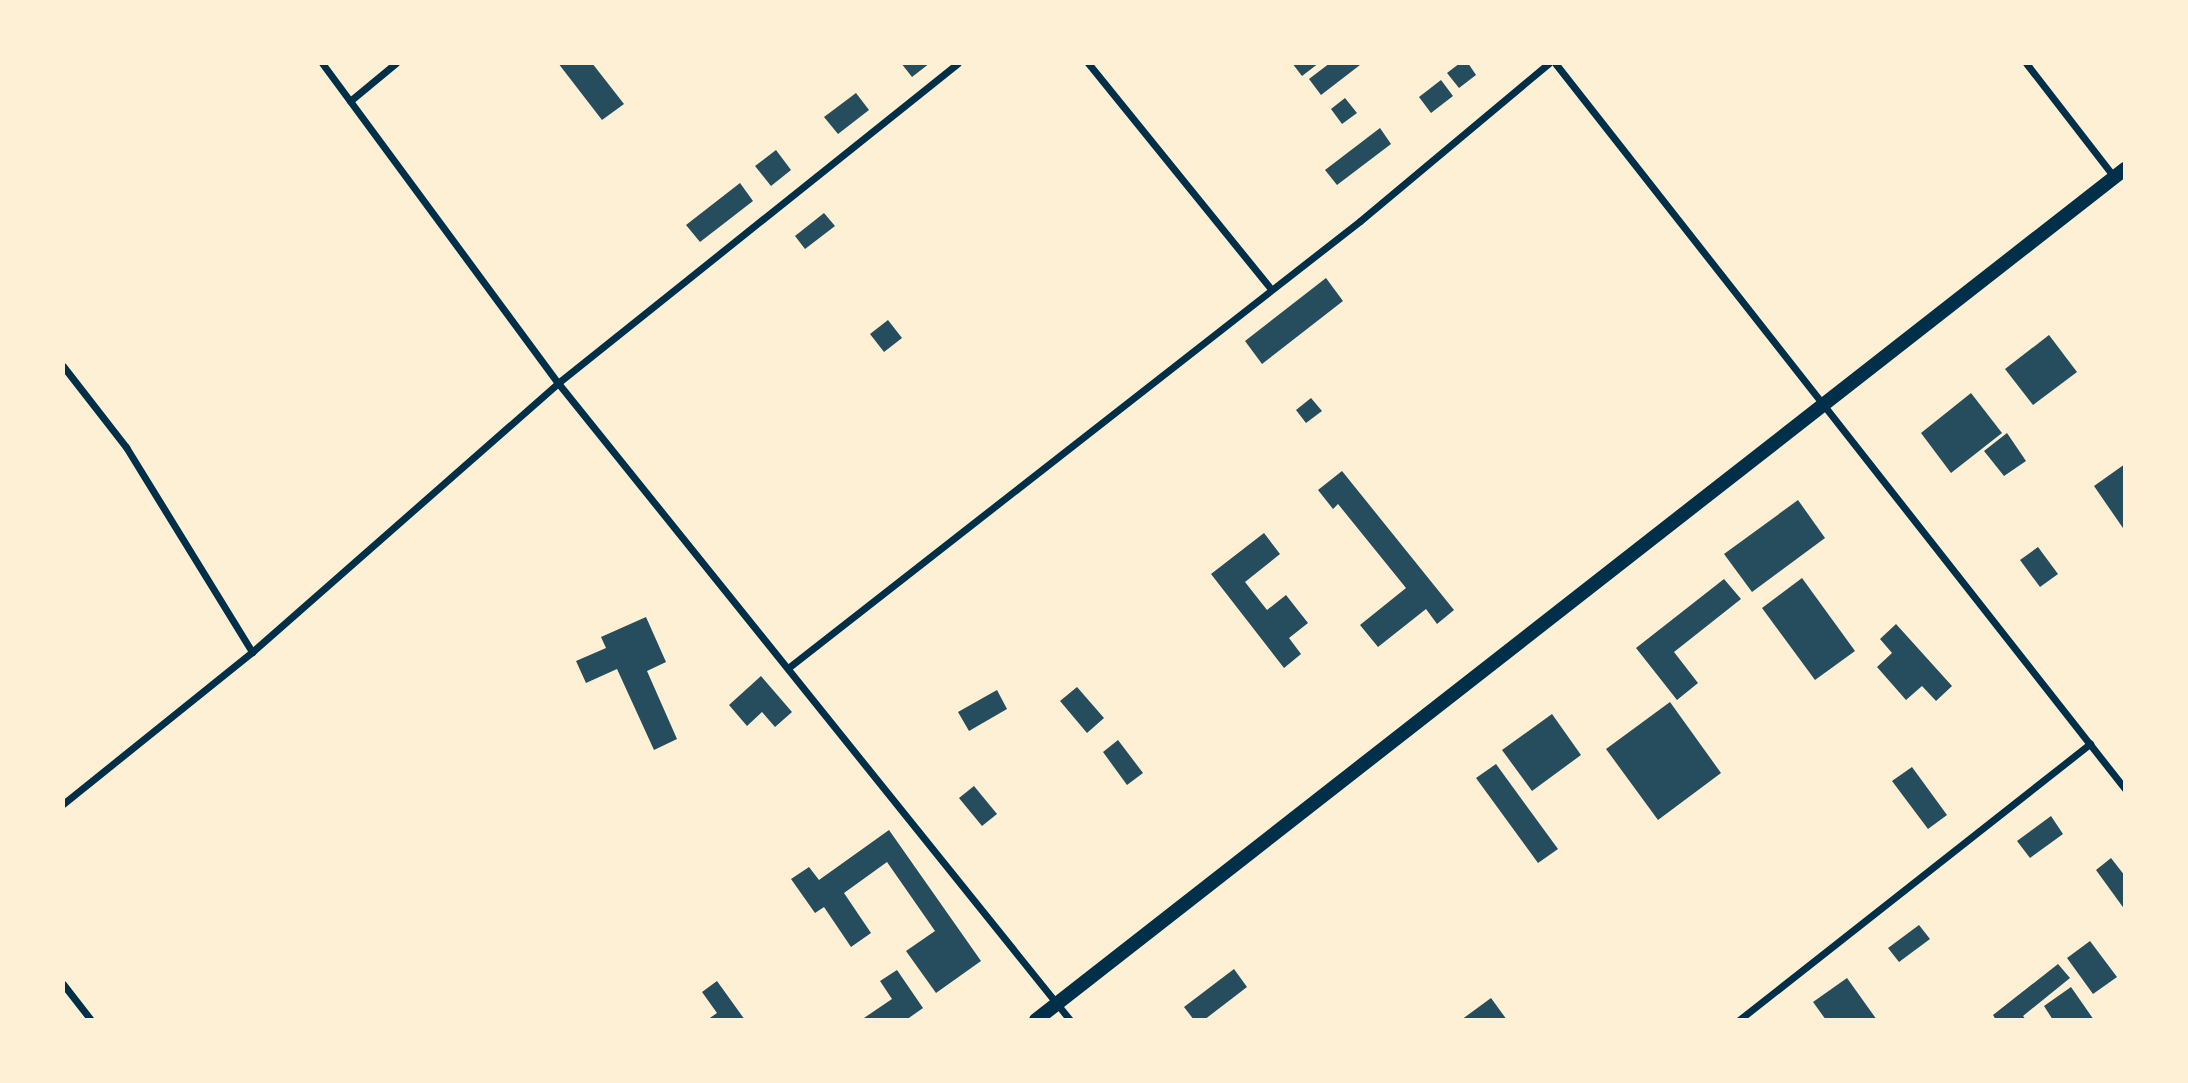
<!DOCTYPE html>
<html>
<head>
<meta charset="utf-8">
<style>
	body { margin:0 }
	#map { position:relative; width:2188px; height:1083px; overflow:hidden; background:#fdf0d5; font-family:Bitter,serif }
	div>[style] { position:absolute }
	.building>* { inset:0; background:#264d5e }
	.minor>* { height:7px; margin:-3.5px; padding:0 3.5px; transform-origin:3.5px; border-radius:3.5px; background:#003049 }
	.secondary>* { height:14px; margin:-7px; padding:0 7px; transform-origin:7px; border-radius:7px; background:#003049 }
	span { translate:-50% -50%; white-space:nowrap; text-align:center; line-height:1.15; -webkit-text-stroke:7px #fdf0d5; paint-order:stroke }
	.frame { position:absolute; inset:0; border:65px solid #fdf0d5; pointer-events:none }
</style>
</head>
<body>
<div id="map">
	<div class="building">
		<i style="clip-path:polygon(558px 63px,592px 63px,624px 104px,602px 120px)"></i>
		<i style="clip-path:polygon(901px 63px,930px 63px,912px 77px)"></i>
		<i style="clip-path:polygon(1292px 63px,1319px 63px,1302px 76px)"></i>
		<i style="clip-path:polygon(1330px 63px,1360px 65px,1321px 95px,1309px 79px)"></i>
		<i style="clip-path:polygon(1460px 63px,1468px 63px,1476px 75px,1459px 88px,1447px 73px)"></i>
		<i style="clip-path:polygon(1441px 80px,1453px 96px,1431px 113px,1419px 97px)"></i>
		<i style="clip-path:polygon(856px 93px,869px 110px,838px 134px,824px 117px)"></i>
		<i style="clip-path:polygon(1345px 98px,1357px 113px,1342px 124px,1331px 109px)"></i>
		<i style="clip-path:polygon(1380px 128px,1391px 144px,1337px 185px,1325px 170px)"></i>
		<i style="clip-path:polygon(776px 150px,791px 170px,771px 186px,755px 166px)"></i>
		<i style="clip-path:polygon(740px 183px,753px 201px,700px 242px,686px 225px)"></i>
		<i style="clip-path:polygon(824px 213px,835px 226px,805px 249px,795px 236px)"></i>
		<i style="clip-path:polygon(1326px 278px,1343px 301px,1262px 364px,1245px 341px)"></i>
		<i style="clip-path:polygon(888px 320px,902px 338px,884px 352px,870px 334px)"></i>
		<i style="clip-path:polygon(2049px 335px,2077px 372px,2033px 405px,2005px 369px)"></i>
		<i style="clip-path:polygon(1971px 393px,2002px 433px,1951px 473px,1921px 433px)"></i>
		<i style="clip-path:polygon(1311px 398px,1322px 411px,1306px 423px,1296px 410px)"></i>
		<i style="clip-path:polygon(2007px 433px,2026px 461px,2004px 476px,1984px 451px)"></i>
		<i style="clip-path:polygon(2125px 464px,2125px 531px,2094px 486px)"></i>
		<i style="clip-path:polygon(1342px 471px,1454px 610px,1437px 624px,1426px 609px,1378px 647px,1360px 625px,1406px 588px,1338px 504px,1333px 509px,1318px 490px)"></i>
		<i style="clip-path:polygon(1798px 500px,1825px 538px,1752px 592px,1724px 554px)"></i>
		<i style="clip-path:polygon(1264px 533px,1280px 554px,1245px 582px,1267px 610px,1286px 595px,1308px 623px,1289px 638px,1301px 654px,1284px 668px,1211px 574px)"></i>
		<i style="clip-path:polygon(2038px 547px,2058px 574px,2040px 587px,2020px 560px)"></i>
		<i style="clip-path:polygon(1802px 578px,1855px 651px,1815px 680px,1762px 608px)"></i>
		<i style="clip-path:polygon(1724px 579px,1741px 599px,1674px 652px,1698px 683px,1677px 700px,1636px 648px)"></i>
		<i style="clip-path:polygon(646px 617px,666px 662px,647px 671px,677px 739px,654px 750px,617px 669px,586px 683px,576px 661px,606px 648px,601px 637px)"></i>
		<i style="clip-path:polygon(1896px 624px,1952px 686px,1936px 701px,1922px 686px,1906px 700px,1877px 667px,1892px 653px,1880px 639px)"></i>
		<i style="clip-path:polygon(761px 676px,792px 712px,775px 727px,762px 712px,747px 726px,729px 705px)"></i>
		<i style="clip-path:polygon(1077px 687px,1104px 718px,1087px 733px,1060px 701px)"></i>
		<i style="clip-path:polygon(997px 690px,1007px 709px,969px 731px,958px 712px)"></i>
		<i style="clip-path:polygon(1670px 702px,1721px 773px,1658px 820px,1606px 749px)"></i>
		<i style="clip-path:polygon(1552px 714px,1581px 755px,1532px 791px,1502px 750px)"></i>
		<i style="clip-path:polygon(1118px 740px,1143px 773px,1127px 785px,1103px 752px)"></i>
		<i style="clip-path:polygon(1496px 764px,1558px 849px,1538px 863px,1476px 778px)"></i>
		<i style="clip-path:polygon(1912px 767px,1947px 815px,1928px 829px,1892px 781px)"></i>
		<i style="clip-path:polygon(974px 786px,997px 814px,982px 826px,959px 798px)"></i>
		<i style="clip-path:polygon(2051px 816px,2063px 834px,2030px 858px,2017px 841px)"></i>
		<i style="clip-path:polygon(889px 830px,981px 961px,936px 993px,906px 951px,935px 931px,887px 862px,844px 893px,871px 933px,851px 947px,824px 907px,815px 913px,791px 879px,809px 867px,819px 880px)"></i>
		<i style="clip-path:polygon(2111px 858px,2125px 876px,2125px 910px,2096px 870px)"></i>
		<i style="clip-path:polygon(1919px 925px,1930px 939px,1899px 962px,1888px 948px)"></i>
		<i style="clip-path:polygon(2090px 941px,2117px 977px,2093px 994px,2067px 958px)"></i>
		<i style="clip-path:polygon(2058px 964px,2070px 978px,2023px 1016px,2026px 1020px,1996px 1020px,1993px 1015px)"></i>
		<i style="clip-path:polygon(1234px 969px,1247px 987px,1204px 1020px,1194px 1020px,1184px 1007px)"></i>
		<i style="clip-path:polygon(897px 970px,923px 1008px,906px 1020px,861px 1020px,892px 999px,880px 981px)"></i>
		<i style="clip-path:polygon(1847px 978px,1877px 1020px,1826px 1020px,1813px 1002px)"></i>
		<i style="clip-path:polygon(717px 981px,745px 1020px,707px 1020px,717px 1013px,702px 992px)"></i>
		<i style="clip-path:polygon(2071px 987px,2094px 1020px,2053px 1020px,2044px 1006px)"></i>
		<i style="clip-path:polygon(1491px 998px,1507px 1020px,1461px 1020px)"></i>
	</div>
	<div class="minor">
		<i style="left:322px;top:63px;width:398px;rotate:53.6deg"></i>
		<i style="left:558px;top:383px;width:817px;rotate:51.21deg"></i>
		<i style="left:1088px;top:63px;width:289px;rotate:51deg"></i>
		<i style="left:1555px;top:63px;width:923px;rotate:51.86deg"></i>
		<i style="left:2026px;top:63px;width:144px;rotate:52.3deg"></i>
		<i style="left:350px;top:101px;width:60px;rotate:-39.6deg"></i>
		<i style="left:63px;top:366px;width:103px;rotate:52.1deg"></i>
		<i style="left:126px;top:447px;width:241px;rotate:58.4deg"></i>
		<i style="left:788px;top:668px;width:726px;rotate:-38.01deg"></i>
		<i style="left:1360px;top:221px;width:246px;rotate:-39.9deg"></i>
		<i style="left:63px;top:804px;width:243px;rotate:-38.8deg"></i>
		<i style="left:252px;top:652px;width:407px;rotate:-41.3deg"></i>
		<i style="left:558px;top:383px;width:512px;rotate:-38.66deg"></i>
		<i style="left:63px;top:984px;width:46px;rotate:52.1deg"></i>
		<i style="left:1739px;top:1020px;width:447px;rotate:-38.2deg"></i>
	</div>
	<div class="secondary">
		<i style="left:1036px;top:1020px;width:1382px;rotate:-38.01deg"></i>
	</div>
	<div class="frame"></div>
</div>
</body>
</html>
